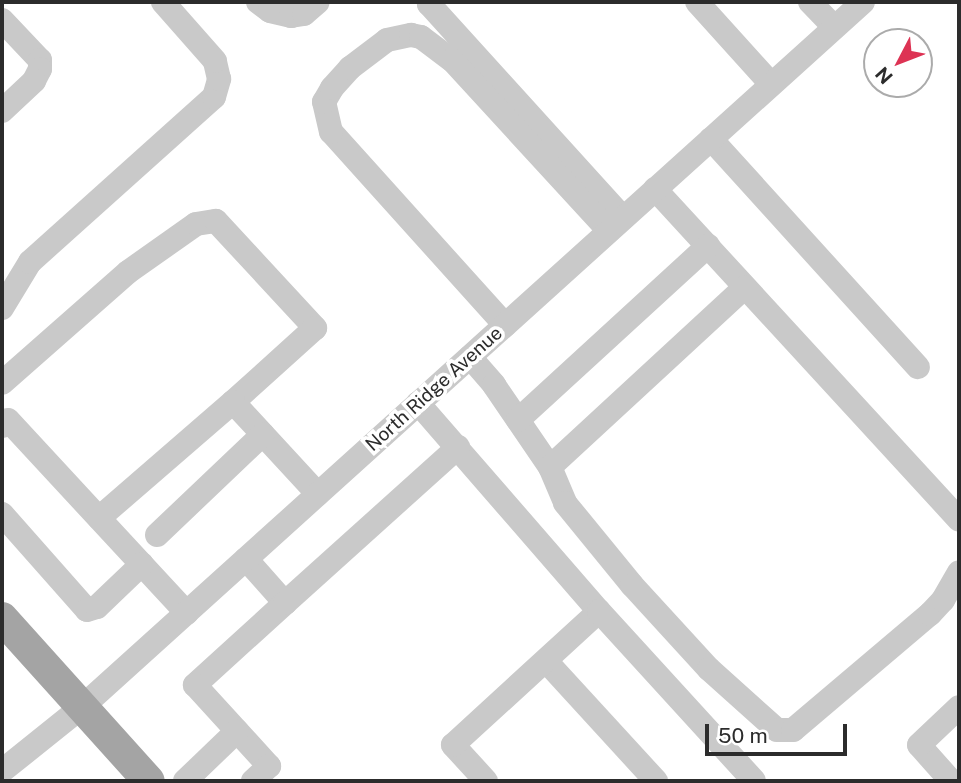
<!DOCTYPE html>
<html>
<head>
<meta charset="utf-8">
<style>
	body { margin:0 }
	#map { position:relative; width:961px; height:783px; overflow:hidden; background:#fff; font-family:"Public Sans",sans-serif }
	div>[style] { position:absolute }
	.minor>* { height:24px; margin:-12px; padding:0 12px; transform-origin:12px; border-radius:12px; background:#c9c9c9 }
	.major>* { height:32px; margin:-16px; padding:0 16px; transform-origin:16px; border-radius:16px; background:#a4a4a4 }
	span { translate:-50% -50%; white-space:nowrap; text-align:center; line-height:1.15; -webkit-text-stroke:7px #fff; paint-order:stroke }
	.street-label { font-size:19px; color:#2c2c2c }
	.frame { position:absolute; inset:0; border:4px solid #2c2c2c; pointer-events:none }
	.north { position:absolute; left:863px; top:28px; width:70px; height:70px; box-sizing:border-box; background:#fff; border:2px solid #ababab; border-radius:50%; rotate:228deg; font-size:19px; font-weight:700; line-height:28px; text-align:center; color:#2c2c2c }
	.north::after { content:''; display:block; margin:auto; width:24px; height:32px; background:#dd3354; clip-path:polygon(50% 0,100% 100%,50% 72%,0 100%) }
	.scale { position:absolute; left:705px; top:724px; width:142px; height:32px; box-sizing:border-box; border:4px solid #2c2c2c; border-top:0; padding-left:9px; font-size:21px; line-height:24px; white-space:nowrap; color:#2c2c2c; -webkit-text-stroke:5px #fff; paint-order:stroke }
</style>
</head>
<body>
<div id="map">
	<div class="minor">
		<i style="left:258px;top:2px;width:15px;rotate:37deg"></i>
		<i style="left:270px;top:11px;width:22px;rotate:13deg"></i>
		<i style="left:291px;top:16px;width:13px;rotate:-9deg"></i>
		<i style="left:304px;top:14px;width:18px;rotate:-41deg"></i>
		<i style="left:431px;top:2px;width:3px;rotate:135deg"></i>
		<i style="left:429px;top:4px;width:289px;rotate:47.8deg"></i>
		<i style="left:697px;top:2px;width:110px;rotate:47.9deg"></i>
		<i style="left:810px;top:2px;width:35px;rotate:46deg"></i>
		<i style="left:2px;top:20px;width:55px;rotate:46.5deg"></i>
		<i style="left:40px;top:60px;width:9px;rotate:90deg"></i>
		<i style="left:40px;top:69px;width:13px;rotate:117deg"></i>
		<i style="left:34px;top:81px;width:44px;rotate:136.8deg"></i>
		<i style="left:711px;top:139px;width:308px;rotate:47.8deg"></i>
		<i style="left:655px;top:189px;width:449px;rotate:47.4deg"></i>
		<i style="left:2px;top:308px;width:54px;rotate:-58.7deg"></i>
		<i style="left:30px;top:262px;width:247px;rotate:-41.9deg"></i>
		<i style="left:214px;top:97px;width:19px;rotate:-74deg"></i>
		<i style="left:219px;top:79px;width:18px;rotate:-103deg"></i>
		<i style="left:215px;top:61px;width:79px;rotate:-131.4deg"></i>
		<i style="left:505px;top:325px;width:260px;rotate:-132deg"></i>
		<i style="left:331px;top:132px;width:31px;rotate:-103deg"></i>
		<i style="left:324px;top:102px;width:16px;rotate:-60deg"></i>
		<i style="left:332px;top:88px;width:27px;rotate:-48deg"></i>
		<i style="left:350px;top:68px;width:46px;rotate:-37.1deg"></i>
		<i style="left:387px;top:40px;width:25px;rotate:-12deg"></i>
		<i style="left:411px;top:35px;width:10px;rotate:11deg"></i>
		<i style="left:421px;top:37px;width:39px;rotate:37deg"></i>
		<i style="left:452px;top:60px;width:232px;rotate:47.4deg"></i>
		<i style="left:470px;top:357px;width:37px;rotate:49deg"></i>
		<i style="left:494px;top:385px;width:99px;rotate:55.7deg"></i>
		<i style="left:550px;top:467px;width:39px;rotate:67deg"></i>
		<i style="left:565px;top:503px;width:106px;rotate:50.7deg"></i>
		<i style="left:632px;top:585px;width:114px;rotate:47.5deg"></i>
		<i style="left:709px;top:669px;width:91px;rotate:41.9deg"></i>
		<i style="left:777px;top:730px;width:16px"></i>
		<i style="left:793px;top:730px;width:180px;rotate:-40.3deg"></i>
		<i style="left:930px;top:614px;width:19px;rotate:-47deg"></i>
		<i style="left:943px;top:600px;width:32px;rotate:-60deg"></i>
		<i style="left:2px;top:383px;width:168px;rotate:-41.4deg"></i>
		<i style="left:128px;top:272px;width:83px;rotate:-35.2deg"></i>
		<i style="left:196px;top:224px;width:20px;rotate:-9deg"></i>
		<i style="left:216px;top:221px;width:146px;rotate:47.2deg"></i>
		<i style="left:315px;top:328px;width:110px;rotate:137.9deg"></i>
		<i style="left:233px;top:402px;width:125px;rotate:47.3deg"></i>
		<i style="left:418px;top:403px;width:276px;rotate:49deg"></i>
		<i style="left:518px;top:420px;width:258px;rotate:-42.5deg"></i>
		<i style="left:2px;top:426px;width:8px;rotate:-45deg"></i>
		<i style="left:8px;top:420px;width:263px;rotate:47.2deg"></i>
		<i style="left:550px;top:467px;width:265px;rotate:-42.7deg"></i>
		<i style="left:2px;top:514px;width:128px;rotate:48.5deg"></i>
		<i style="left:87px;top:610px;width:10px;rotate:-17deg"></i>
		<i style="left:97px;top:607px;width:62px;rotate:-43.7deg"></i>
		<i style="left:99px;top:518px;width:177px;rotate:-40.9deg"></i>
		<i style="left:157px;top:535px;width:146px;rotate:-43.6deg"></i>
		<i style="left:246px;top:559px;width:59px;rotate:48.4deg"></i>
		<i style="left:285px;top:603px;width:122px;rotate:137.7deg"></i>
		<i style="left:195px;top:685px;width:110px;rotate:47.6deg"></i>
		<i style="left:269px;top:766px;width:22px;rotate:137deg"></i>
		<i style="left:285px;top:603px;width:233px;rotate:-42deg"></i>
		<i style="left:546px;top:661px;width:163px;rotate:47.5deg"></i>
		<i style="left:2px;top:771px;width:102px;rotate:-38.7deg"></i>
		<i style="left:82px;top:707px;width:1052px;rotate:-42.07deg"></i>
		<i style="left:185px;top:781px;width:72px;rotate:-43.9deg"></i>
		<i style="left:486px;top:781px;width:49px;rotate:-132.5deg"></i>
		<i style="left:453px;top:745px;width:198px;rotate:-42.5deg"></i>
		<i style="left:599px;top:611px;width:230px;rotate:47.6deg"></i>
		<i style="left:951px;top:781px;width:48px;rotate:-131.6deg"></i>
		<i style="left:919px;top:745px;width:55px;rotate:-43.5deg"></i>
	</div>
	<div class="major">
		<i style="left:2px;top:618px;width:219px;rotate:48deg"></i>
	</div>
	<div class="street-label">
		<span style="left:434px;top:389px;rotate:-42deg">North Ridge Avenue</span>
	</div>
	<div class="frame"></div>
	<div class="north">N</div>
	<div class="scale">50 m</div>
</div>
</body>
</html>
